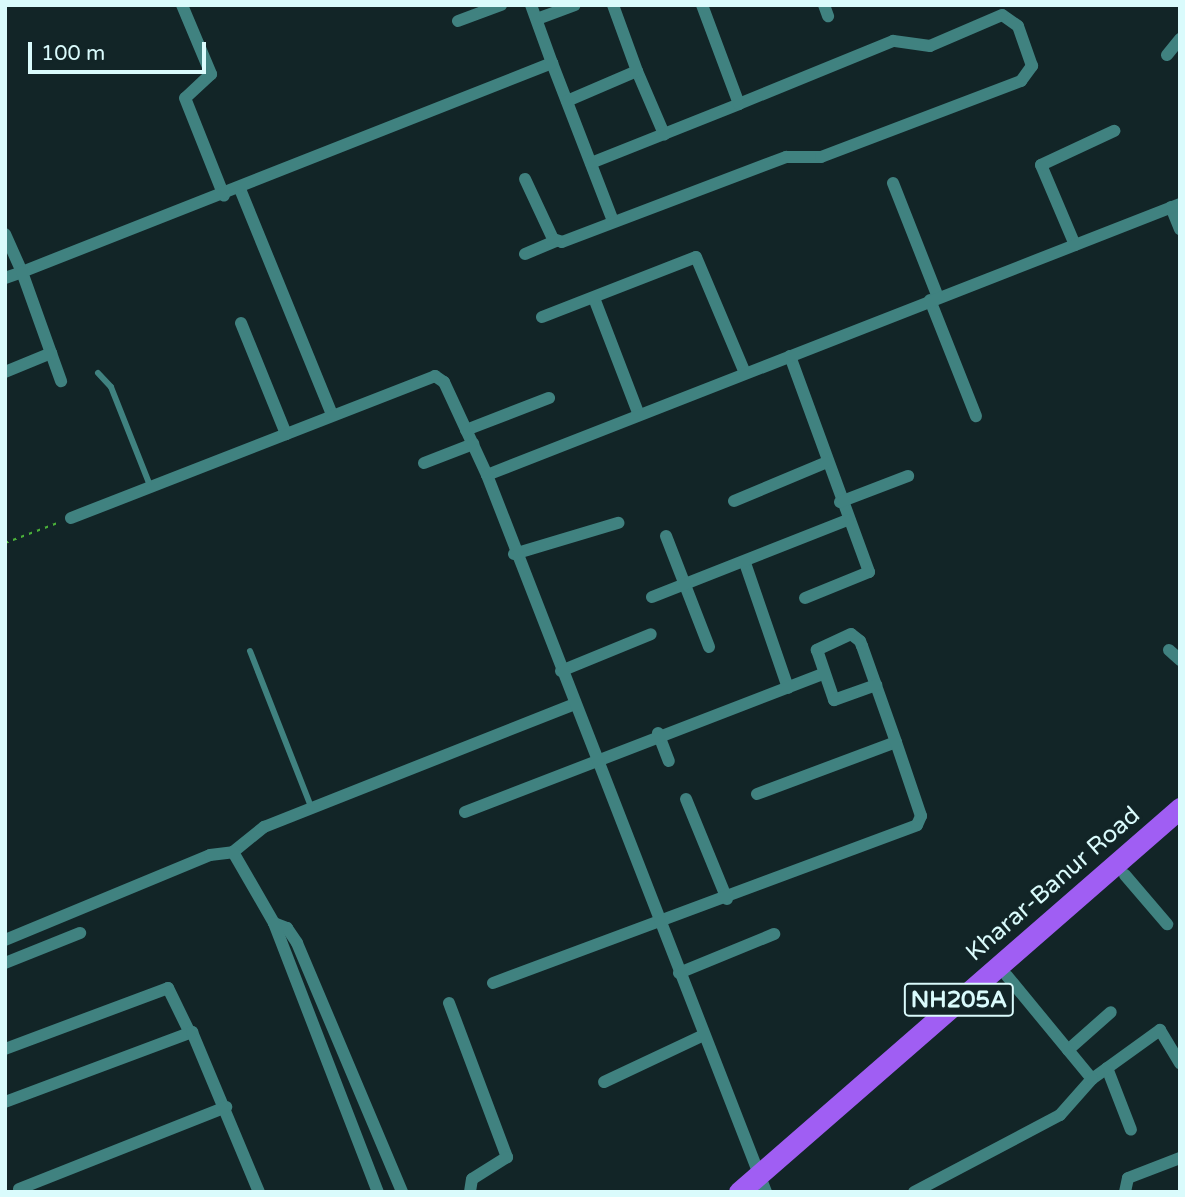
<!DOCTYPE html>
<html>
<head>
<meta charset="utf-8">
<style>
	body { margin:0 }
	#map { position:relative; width:1185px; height:1197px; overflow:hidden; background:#122527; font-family:"Varela Round",sans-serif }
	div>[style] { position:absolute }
	.path>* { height:2px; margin-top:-1px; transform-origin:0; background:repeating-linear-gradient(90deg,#4ab139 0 3.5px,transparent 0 8.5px) }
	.lane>* { height:6px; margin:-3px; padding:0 3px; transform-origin:3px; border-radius:3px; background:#408280 }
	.street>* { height:12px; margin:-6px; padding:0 6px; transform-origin:6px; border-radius:6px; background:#408280 }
	.highway>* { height:21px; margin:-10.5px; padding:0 10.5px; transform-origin:10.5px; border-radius:10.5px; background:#a05ef3 }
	span { translate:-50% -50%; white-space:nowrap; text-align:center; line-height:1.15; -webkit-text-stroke:6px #122527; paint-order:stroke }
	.shield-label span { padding:2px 5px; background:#122527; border:2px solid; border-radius:5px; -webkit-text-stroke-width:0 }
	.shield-label { font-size:23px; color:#dafbfc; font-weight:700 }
	.street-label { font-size:24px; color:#dafbfc }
	.frame { position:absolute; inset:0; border:7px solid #dafbfc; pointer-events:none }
	.scale { position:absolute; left:28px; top:42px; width:178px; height:32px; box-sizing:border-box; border:4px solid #dafbfc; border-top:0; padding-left:9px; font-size:21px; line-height:24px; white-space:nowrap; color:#dafbfc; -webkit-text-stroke:5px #122527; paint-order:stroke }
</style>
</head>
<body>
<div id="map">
	<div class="path">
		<i style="left:5px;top:543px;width:59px;rotate:-20.9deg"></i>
	</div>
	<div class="lane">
		<i style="left:98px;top:373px;width:19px;rotate:47deg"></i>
		<i style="left:111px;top:387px;width:109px;rotate:68.4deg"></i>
		<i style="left:250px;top:651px;width:170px;rotate:68.6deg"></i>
	</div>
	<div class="street">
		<i style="left:182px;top:5px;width:75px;rotate:67.2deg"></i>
		<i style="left:211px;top:74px;width:35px;rotate:137deg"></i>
		<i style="left:185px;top:98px;width:105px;rotate:68.3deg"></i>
		<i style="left:824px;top:5px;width:12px;rotate:70deg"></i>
		<i style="left:537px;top:19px;width:40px;rotate:-20.2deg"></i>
		<i style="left:458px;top:21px;width:46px;rotate:-20.4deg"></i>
		<i style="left:1167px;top:55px;width:21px;rotate:-51deg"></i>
		<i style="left:552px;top:63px;width:169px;rotate:68.9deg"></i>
		<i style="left:637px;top:71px;width:69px;rotate:66.8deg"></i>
		<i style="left:567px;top:101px;width:76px;rotate:-23.2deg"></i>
		<i style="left:637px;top:71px;width:70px;rotate:-110deg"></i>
		<i style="left:591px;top:163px;width:159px;rotate:-21.7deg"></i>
		<i style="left:525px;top:179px;width:66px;rotate:65deg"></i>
		<i style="left:553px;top:239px;width:9px;rotate:18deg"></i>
		<i style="left:562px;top:242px;width:240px;rotate:-20.8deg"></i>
		<i style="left:786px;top:157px;width:35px"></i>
		<i style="left:821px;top:157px;width:214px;rotate:-20.8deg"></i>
		<i style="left:1021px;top:81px;width:19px;rotate:-54deg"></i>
		<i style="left:1032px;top:66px;width:42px;rotate:-109.3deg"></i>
		<i style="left:1018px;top:26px;width:19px;rotate:-145deg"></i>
		<i style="left:1002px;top:15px;width:78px;rotate:156.7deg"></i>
		<i style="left:930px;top:46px;width:37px;rotate:-172deg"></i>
		<i style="left:893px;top:41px;width:166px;rotate:157.8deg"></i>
		<i style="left:739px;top:104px;width:106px;rotate:-110.5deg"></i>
		<i style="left:893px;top:183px;width:123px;rotate:68.5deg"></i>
		<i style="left:240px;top:189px;width:244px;rotate:67.8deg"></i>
		<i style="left:1171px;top:207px;width:24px;rotate:68deg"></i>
		<i style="left:5px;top:234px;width:42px;rotate:65.9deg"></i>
		<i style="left:22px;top:272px;width:570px;rotate:-21.52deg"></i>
		<i style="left:552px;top:63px;width:62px;rotate:-109.9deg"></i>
		<i style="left:1075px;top:245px;width:87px;rotate:-113deg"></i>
		<i style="left:1041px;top:165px;width:81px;rotate:-25deg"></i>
		<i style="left:525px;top:254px;width:33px;rotate:-23deg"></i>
		<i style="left:5px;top:278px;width:18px;rotate:-19deg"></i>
		<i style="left:22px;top:272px;width:116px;rotate:70.3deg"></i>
		<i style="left:594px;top:298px;width:125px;rotate:69deg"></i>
		<i style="left:930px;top:300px;width:125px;rotate:68.4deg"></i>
		<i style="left:542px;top:317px;width:165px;rotate:-21.3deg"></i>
		<i style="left:696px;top:257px;width:126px;rotate:67.1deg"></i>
		<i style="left:241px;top:323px;width:120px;rotate:67.9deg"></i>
		<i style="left:790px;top:356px;width:230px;rotate:69.9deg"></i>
		<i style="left:869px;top:572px;width:69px;rotate:157.9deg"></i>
		<i style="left:5px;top:372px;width:50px;rotate:-22.4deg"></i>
		<i style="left:466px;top:430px;width:89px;rotate:-21.1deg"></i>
		<i style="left:424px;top:463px;width:53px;rotate:-21.2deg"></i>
		<i style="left:734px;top:501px;width:99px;rotate:-22.7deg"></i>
		<i style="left:840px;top:502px;width:73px;rotate:-20.9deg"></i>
		<i style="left:71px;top:518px;width:391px;rotate:-21.3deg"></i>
		<i style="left:435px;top:376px;width:11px;rotate:34deg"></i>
		<i style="left:444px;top:382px;width:102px;rotate:65.2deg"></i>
		<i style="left:666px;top:536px;width:119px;rotate:68.8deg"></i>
		<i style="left:514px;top:554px;width:109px;rotate:-16.6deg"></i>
		<i style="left:745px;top:563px;width:132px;rotate:71deg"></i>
		<i style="left:652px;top:597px;width:210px;rotate:-21.5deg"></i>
		<i style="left:1169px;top:650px;width:15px;rotate:42deg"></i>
		<i style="left:561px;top:671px;width:97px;rotate:-22.3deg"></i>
		<i style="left:658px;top:733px;width:30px;rotate:69deg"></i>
		<i style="left:757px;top:794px;width:148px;rotate:-20.5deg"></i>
		<i style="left:686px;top:799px;width:108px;rotate:67.7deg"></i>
		<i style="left:465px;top:812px;width:383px;rotate:-21.1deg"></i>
		<i style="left:233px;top:852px;width:40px;rotate:-39deg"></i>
		<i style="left:264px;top:827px;width:334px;rotate:-21.6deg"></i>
		<i style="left:1125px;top:875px;width:65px;rotate:49.4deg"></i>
		<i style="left:274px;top:923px;width:14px;rotate:21deg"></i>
		<i style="left:287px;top:928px;width:18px;rotate:56deg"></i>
		<i style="left:297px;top:943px;width:270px;rotate:67.1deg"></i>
		<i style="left:5px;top:940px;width:222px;rotate:-22.5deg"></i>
		<i style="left:210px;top:855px;width:23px;rotate:-7deg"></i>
		<i style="left:233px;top:852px;width:82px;rotate:60deg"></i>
		<i style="left:274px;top:923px;width:288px;rotate:68.9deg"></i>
		<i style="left:5px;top:963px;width:81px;rotate:-21.8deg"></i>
		<i style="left:679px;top:973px;width:103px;rotate:-22.3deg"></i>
		<i style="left:493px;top:983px;width:452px;rotate:-20.4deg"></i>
		<i style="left:917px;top:825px;width:10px;rotate:-66deg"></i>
		<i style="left:921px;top:816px;width:78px;rotate:-108.7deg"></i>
		<i style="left:896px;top:742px;width:102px;rotate:-109.5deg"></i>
		<i style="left:862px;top:646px;width:5px;rotate:-112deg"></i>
		<i style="left:860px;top:641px;width:11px;rotate:-142deg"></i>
		<i style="left:851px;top:634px;width:38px;rotate:155deg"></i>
		<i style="left:817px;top:650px;width:53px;rotate:71.2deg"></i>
		<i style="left:834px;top:700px;width:45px;rotate:-19.7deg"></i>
		<i style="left:449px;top:1003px;width:165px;rotate:69.4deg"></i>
		<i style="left:507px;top:1157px;width:41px;rotate:147.8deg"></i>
		<i style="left:472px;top:1179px;width:13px;rotate:99deg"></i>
		<i style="left:5px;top:1049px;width:174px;rotate:-20.5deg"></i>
		<i style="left:168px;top:988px;width:48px;rotate:64deg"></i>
		<i style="left:1068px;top:1050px;width:57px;rotate:-41.5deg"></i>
		<i style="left:1107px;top:1068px;width:66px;rotate:68.8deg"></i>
		<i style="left:1092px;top:1079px;width:84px;rotate:-35.8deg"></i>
		<i style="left:1160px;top:1030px;width:39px;rotate:59deg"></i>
		<i style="left:604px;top:1082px;width:110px;rotate:-25.2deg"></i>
		<i style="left:5px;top:1102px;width:200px;rotate:-20.5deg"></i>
		<i style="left:192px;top:1032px;width:173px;rotate:67.3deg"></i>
		<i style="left:19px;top:1189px;width:223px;rotate:-21.6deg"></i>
		<i style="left:766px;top:1192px;width:769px;rotate:-111.26deg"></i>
		<i style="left:487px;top:475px;width:744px;rotate:-21.36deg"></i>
		<i style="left:914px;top:1192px;width:165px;rotate:-27.8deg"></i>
		<i style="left:1060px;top:1115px;width:48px;rotate:-48.4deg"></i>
		<i style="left:1092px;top:1079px;width:134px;rotate:-129.5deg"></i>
		<i style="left:1125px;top:1192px;width:14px;rotate:-78deg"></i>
		<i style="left:1128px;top:1178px;width:56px;rotate:-21deg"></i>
	</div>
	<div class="highway">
		<i style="left:739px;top:1192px;width:585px;rotate:-41.05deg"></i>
	</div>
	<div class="shield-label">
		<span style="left:959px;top:1000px">NH205A</span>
	</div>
	<div class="street-label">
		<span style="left:1053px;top:884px;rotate:-41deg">Kharar-Banur Road</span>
	</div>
	<div class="frame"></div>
	<div class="scale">100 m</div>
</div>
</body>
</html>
